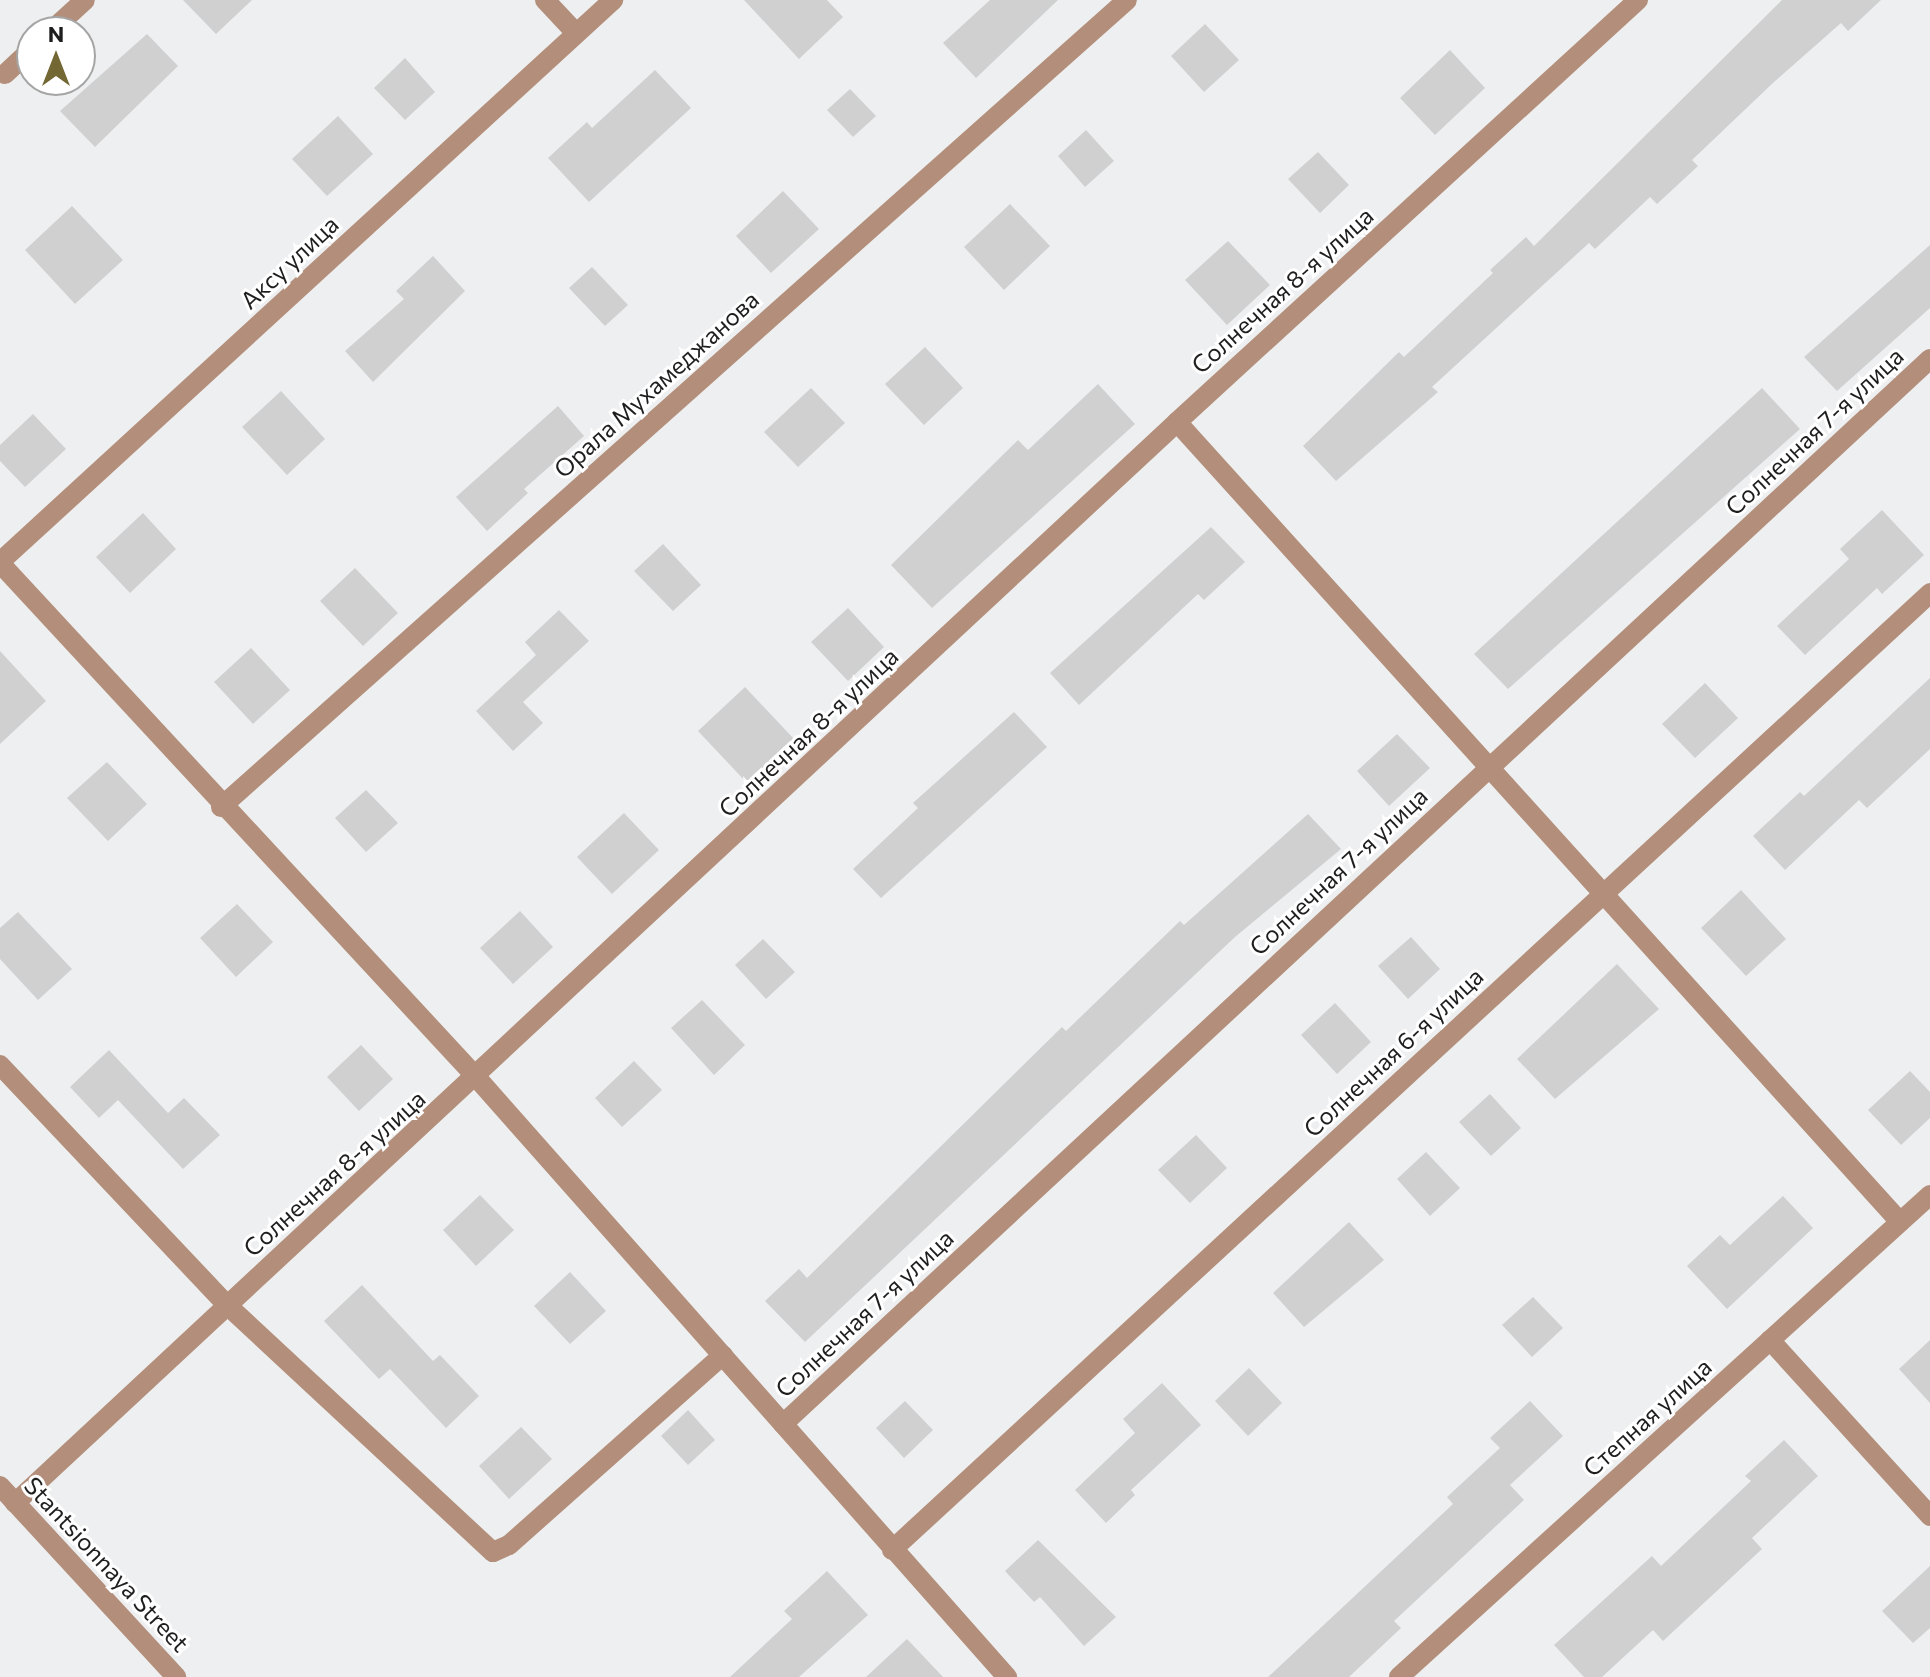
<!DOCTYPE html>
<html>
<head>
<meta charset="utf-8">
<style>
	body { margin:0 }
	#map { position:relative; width:1930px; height:1677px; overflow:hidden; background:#eeeff0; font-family:Commissioner,sans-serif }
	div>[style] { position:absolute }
	.building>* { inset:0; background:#d0d0d1 }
	.minor>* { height:20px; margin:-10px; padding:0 10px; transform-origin:10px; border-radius:10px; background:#b38f7b }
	span { translate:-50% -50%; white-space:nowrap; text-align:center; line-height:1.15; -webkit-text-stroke:6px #fff; paint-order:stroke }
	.street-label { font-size:24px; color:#1e1e1f }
	.north { position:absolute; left:16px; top:16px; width:80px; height:80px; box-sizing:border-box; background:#fff; border:2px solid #a5a5a5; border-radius:50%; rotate:0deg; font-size:22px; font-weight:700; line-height:32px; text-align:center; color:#1e1e1f }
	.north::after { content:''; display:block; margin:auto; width:28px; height:36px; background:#736734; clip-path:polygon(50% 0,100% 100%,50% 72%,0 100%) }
</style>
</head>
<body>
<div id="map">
	<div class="building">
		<i style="clip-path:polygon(183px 0,252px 0,216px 34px)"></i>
		<i style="clip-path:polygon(744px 0,827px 0,843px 17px,799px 59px)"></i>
		<i style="clip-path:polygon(990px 0,1058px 0,976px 78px,943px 43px)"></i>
		<i style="clip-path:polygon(1782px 0,1881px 0,1848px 31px,1841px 23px,1774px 82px,1692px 160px,1698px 166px,1657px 204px,1650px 197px,1595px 249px,1589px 243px,1432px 387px,1438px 392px,1336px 481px,1303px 446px,1399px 352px,1404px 357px,1493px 273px,1490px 270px,1526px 237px,1534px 246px)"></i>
		<i style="clip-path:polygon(1205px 24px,1239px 60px,1204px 92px,1171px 56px)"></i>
		<i style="clip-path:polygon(147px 34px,178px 66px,95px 147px,60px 111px)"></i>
		<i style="clip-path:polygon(1450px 50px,1485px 88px,1435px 135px,1400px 98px)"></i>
		<i style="clip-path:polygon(405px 58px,435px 92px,405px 120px,374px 88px)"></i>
		<i style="clip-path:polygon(655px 70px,691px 108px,589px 202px,548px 158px,587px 122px,592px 128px)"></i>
		<i style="clip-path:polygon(850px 89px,876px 116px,853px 137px,827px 110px)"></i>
		<i style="clip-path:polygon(338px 116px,373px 154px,327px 196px,292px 159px)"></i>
		<i style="clip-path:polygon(1086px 130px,1114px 161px,1085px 187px,1058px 156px)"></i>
		<i style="clip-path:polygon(1318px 152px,1349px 185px,1320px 213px,1288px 179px)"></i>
		<i style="clip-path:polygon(783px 191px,819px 229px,771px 273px,736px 236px)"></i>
		<i style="clip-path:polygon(1010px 204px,1050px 246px,1004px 290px,964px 247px)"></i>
		<i style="clip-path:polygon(72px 206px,123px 260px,75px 304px,25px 250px)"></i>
		<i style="clip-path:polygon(1228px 241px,1270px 285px,1227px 325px,1185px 280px)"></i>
		<i style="clip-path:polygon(1930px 245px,1930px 308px,1837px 391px,1804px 357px)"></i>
		<i style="clip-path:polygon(433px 256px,465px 291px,373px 382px,345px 351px,404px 299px,396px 291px)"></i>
		<i style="clip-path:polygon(592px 267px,628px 305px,605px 326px,569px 288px)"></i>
		<i style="clip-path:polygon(925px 347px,963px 388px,924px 425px,885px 384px)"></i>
		<i style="clip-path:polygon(1098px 384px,1135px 424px,932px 608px,891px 565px,1018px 440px,1028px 450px)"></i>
		<i style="clip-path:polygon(811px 388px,845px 423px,798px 467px,764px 432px)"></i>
		<i style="clip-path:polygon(1762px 388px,1800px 429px,1508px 689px,1474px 654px)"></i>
		<i style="clip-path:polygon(281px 391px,325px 439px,287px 475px,242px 427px)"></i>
		<i style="clip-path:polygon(558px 406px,584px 436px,524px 489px,528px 493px,487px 531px,456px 497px)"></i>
		<i style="clip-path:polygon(33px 414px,66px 449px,25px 487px,0 461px,0 445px)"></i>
		<i style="clip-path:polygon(1882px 510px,1924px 555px,1882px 594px,1877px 588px,1805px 655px,1777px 626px,1849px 559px,1840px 549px)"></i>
		<i style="clip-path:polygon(143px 513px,176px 549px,130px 593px,96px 557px)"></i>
		<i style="clip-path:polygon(1211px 527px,1245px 562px,1204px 600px,1198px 594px,1079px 705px,1050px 673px)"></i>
		<i style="clip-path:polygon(663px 544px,701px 585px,673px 611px,634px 571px)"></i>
		<i style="clip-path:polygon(355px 568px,398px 613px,363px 646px,320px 601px)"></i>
		<i style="clip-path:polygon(848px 608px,884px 647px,848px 681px,811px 642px)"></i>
		<i style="clip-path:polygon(559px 610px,589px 641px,523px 702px,543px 723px,513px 751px,476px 711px,536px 655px,525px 642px)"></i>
		<i style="clip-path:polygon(251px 648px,290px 690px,253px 724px,214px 682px)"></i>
		<i style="clip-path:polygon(0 651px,46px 701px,0 744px)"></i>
		<i style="clip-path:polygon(1930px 678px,1930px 749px,1867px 808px,1859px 800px,1785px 870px,1753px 836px,1800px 792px,1804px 796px)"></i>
		<i style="clip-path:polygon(1705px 683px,1738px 718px,1695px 758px,1662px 724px)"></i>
		<i style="clip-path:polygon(745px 687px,794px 739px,747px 783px,698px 731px)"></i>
		<i style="clip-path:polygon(1014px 712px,1047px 747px,881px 898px,853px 869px,918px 808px,913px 803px)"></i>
		<i style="clip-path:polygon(1397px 734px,1430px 768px,1389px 806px,1357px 771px)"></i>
		<i style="clip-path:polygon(107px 762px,147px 804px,108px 841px,67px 798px)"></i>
		<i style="clip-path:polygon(366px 790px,398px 823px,366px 852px,335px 818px)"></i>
		<i style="clip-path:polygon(624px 813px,659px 850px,612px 894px,577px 857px)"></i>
		<i style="clip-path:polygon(1308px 814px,1341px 849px,1235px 937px,805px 1342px,765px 1301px,799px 1269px,807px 1278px,1062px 1027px,1066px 1031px,1180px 921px,1184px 925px)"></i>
		<i style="clip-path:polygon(1741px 890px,1786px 939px,1746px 976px,1701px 928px)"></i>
		<i style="clip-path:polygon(237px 904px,273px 942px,236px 977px,200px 938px)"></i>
		<i style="clip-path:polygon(520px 911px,553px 947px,513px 984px,480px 948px)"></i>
		<i style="clip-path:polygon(18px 912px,72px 969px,38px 1000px,0 959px,0 928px)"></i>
		<i style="clip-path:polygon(1411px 937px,1440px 969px,1408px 999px,1378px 966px)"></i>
		<i style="clip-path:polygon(763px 939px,795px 972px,766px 999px,735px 965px)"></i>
		<i style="clip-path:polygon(1617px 964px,1659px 1009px,1555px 1099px,1517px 1059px)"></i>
		<i style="clip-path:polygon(702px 1000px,745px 1045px,714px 1075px,671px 1028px)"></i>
		<i style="clip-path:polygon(1335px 1003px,1371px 1042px,1337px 1074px,1301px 1035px)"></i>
		<i style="clip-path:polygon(361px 1045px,393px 1079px,359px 1111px,327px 1077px)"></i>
		<i style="clip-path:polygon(109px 1050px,168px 1113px,184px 1098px,220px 1135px,183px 1169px,118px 1100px,99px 1118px,70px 1087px)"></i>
		<i style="clip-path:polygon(634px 1061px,662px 1090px,622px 1127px,595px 1098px)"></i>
		<i style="clip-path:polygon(1910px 1071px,1930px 1092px,1930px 1118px,1901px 1145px,1868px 1110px)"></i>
		<i style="clip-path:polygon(1490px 1094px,1521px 1128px,1491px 1156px,1459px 1122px)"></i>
		<i style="clip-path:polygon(1196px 1135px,1227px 1168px,1190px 1203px,1158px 1170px)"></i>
		<i style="clip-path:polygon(1426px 1152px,1460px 1188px,1430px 1216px,1397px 1179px)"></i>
		<i style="clip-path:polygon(480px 1195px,514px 1230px,476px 1266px,443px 1230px)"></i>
		<i style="clip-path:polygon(1783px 1196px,1813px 1228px,1727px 1309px,1687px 1266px,1720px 1235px,1730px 1245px)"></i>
		<i style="clip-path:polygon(1349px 1222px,1384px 1260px,1304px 1327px,1273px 1293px)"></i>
		<i style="clip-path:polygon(570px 1272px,606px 1311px,570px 1344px,534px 1306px)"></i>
		<i style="clip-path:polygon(362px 1285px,433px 1361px,440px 1355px,479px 1396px,446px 1428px,390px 1369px,379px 1379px,324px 1321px)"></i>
		<i style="clip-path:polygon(1533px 1297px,1563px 1328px,1532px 1357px,1502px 1325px)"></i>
		<i style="clip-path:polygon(1930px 1340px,1930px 1403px,1899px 1369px)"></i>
		<i style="clip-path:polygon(1249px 1368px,1282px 1403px,1248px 1436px,1215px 1401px)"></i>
		<i style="clip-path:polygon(1162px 1383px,1201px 1425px,1131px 1490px,1135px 1495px,1106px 1523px,1075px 1490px,1135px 1433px,1123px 1419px)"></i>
		<i style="clip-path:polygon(905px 1401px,933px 1430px,904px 1458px,876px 1428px)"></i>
		<i style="clip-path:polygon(1530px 1401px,1563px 1436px,1510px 1485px,1524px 1500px,1394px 1621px,1401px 1628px,1349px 1677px,1268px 1677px,1453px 1504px,1447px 1497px,1500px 1448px,1490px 1438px)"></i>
		<i style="clip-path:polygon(688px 1410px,715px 1440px,688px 1465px,661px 1436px)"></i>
		<i style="clip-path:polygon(521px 1427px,552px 1459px,509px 1499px,479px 1466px)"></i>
		<i style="clip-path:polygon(1784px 1440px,1818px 1476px,1752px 1538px,1762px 1549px,1663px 1641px,1653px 1630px,1602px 1677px,1584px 1677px,1554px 1645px,1652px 1556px,1661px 1566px,1751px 1481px,1745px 1476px)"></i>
		<i style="clip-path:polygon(1038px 1540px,1116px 1617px,1084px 1646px,1040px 1597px,1034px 1602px,1005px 1571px)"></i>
		<i style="clip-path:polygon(1930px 1566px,1930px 1628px,1913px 1643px,1882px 1611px)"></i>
		<i style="clip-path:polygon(827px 1571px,868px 1615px,799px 1677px,730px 1677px,792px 1619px,784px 1611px)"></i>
		<i style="clip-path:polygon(907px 1639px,943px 1677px,866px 1677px)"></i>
	</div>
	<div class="minor">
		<i style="left:545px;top:0;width:45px;rotate:46.8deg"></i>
		<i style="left:50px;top:32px;width:47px;rotate:-42.4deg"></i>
		<i style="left:5px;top:74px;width:37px;rotate:-43deg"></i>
		<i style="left:1177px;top:422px;width:1078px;rotate:47.89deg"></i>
		<i style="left:0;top:562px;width:832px;rotate:-42.51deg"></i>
		<i style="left:0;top:563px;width:702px;rotate:47.19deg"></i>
		<i style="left:477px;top:1078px;width:800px;rotate:48.5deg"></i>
		<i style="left:221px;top:807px;width:1213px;rotate:-41.69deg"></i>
		<i style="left:0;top:1065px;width:330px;rotate:46.6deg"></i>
		<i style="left:227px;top:1305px;width:363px;rotate:42.9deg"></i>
		<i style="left:493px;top:1552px;width:17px;rotate:-24deg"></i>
		<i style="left:509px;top:1545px;width:286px;rotate:-41.6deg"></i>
		<i style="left:1770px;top:1340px;width:238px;rotate:47.7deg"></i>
		<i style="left:783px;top:1424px;width:1565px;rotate:-42.88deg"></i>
		<i style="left:0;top:1486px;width:260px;rotate:47.3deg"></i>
		<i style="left:15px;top:1503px;width:1587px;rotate:-42.93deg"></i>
		<i style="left:1177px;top:422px;width:625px;rotate:-42.47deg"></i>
		<i style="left:892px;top:1550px;width:1412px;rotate:-42.67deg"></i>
		<i style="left:1399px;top:1677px;width:717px;rotate:-42.23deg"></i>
	</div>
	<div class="street-label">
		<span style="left:289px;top:262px;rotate:-43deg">Аксу улица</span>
		<span style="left:1282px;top:290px;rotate:-42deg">Солнечная 8-я улица</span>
		<span style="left:656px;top:384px;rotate:-42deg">Орала Мухамеджанова</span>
		<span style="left:1814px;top:431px;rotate:-43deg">Солнечная 7-я улица</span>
		<span style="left:808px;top:732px;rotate:-43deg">Солнечная 8-я улица</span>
		<span style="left:1338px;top:871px;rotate:-43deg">Солнечная 7-я улица</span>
		<span style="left:1393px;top:1052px;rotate:-43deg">Солнечная 6-я улица</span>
		<span style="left:334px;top:1173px;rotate:-42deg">Солнечная 8-я улица</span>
		<span style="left:864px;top:1313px;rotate:-43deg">Солнечная 7-я улица</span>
		<span style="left:1647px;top:1417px;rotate:-42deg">Степная улица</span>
		<span style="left:107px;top:1564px;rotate:47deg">Stantsionnaya Street</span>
	</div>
	<div class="north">N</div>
</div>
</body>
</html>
